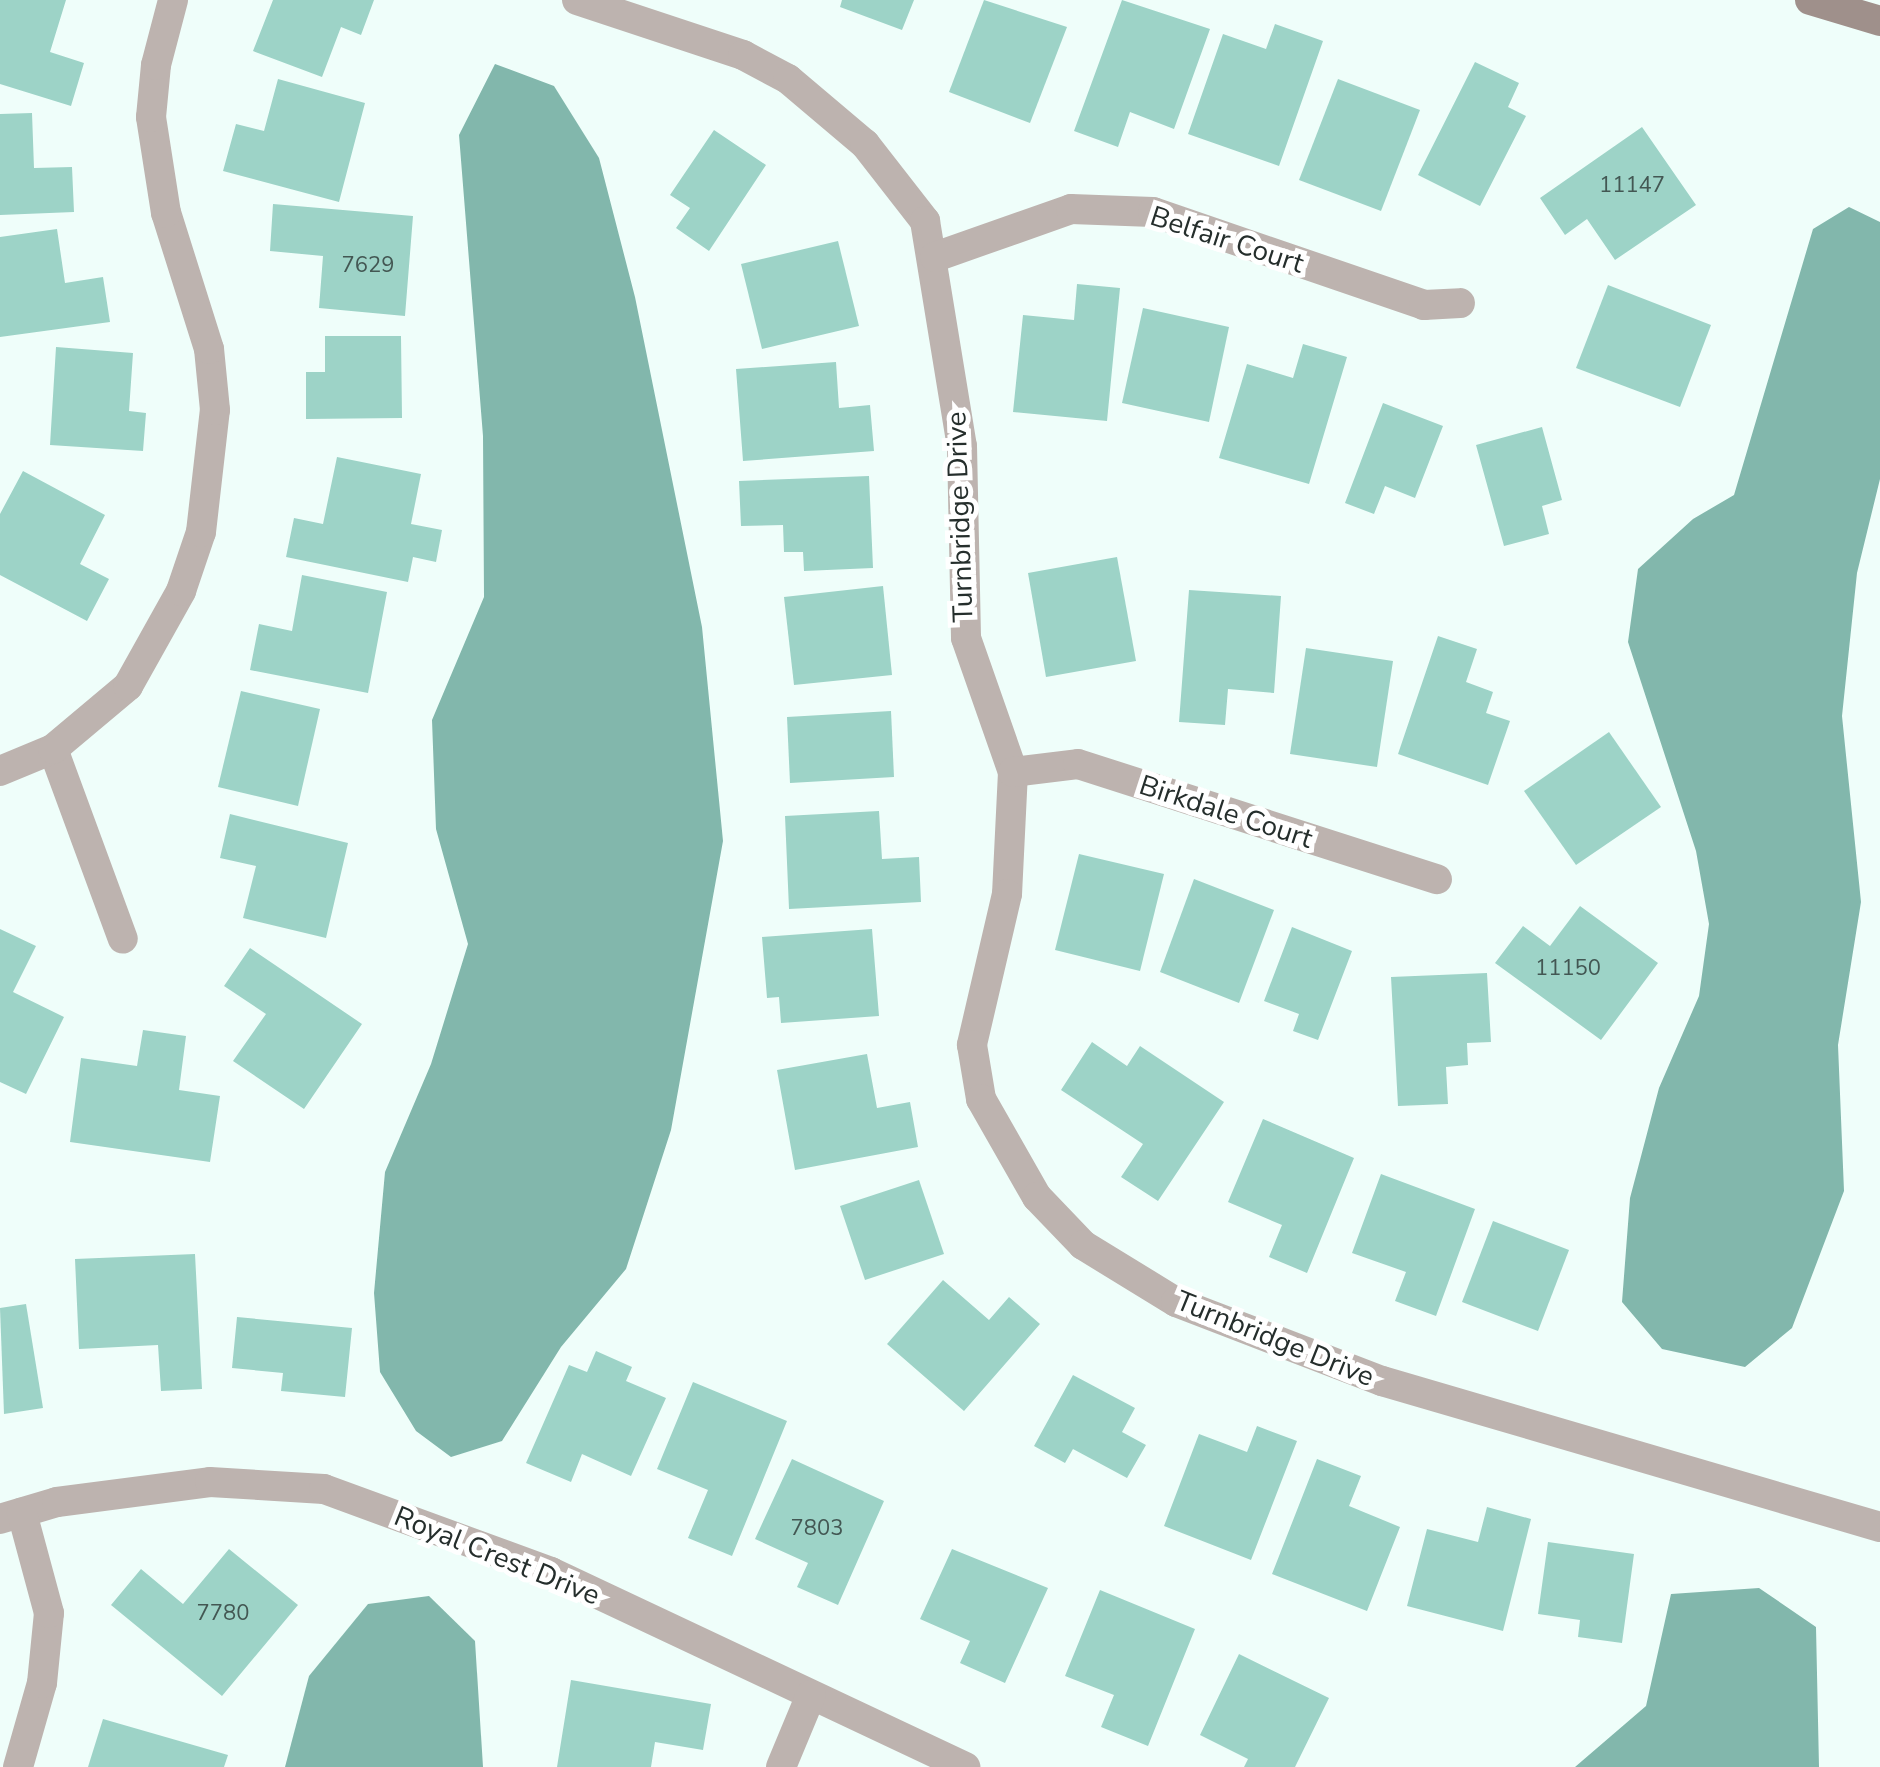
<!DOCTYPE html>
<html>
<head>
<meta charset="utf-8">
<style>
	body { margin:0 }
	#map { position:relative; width:1880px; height:1767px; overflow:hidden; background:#effefa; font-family:"Nunito Sans",sans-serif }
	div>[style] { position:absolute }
	.water>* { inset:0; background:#82b7ac }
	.building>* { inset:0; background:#9dd3c7 }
	.street>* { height:30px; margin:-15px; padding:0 15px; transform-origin:15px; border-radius:15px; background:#bdb3af }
	.secondary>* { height:30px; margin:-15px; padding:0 15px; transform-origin:15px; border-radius:15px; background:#9f908b }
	span { translate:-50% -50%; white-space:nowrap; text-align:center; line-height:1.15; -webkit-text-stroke:10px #fff; paint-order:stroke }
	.number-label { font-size:22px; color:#435753 }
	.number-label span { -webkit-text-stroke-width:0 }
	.street-label { font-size:28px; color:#252e2c }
</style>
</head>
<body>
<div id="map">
	<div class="water">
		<i style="clip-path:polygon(495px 64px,554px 86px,599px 158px,635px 297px,702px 627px,723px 841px,671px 1130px,626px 1269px,561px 1347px,502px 1441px,451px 1457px,416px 1431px,380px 1372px,374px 1293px,385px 1172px,431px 1064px,468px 944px,436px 829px,432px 720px,484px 597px,483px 436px,459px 135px)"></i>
		<i style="clip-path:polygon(1849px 207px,1880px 222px,1880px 479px,1857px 573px,1842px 716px,1861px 902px,1838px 1045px,1844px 1191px,1792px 1328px,1745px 1367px,1662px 1349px,1622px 1302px,1630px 1198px,1659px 1088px,1699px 996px,1709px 924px,1696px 851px,1628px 642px,1638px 569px,1693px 519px,1734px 495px,1813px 229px)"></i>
		<i style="clip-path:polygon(1759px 1588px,1816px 1627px,1819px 1767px,1575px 1767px,1646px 1706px,1671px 1594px)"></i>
		<i style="clip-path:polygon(429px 1596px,475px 1641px,483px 1767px,285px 1767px,309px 1676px,368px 1604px)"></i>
	</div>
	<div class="building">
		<i style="clip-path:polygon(0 0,66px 0,50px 52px,84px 63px,71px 106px,0 84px)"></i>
		<i style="clip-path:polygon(273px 0,374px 0,361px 35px,341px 27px,322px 77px,253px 51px)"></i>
		<i style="clip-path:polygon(842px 0,914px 0,902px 30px,840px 7px)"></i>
		<i style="clip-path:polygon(984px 0,1067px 27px,1030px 123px,949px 92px)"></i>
		<i style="clip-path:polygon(1122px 0,1210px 29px,1174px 129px,1130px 112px,1118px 147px,1074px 131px)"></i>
		<i style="clip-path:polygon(1275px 24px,1323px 41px,1279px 166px,1188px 134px,1223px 34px,1266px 49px)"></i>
		<i style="clip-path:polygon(1475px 62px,1519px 83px,1508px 107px,1526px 116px,1480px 206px,1418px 175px)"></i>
		<i style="clip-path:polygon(278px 79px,365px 103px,339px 202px,223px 171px,236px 124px,264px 131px)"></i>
		<i style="clip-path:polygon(1338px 79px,1420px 110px,1381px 211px,1299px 180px)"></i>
		<i style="clip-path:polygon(32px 113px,34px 168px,72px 167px,74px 212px,0 215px,0 114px)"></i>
		<i style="clip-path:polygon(1642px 127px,1696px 205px,1615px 260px,1587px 219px,1565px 235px,1540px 198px)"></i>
		<i style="clip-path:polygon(714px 130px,766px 165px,709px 251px,676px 228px,690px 208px,670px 195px)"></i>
		<i style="clip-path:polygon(273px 204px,413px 216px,405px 316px,319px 308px,323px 256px,270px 251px)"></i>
		<i style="clip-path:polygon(57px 229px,65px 283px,103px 277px,110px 322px,0 337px,0 237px)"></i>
		<i style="clip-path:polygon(838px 241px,859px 326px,762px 349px,741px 264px)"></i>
		<i style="clip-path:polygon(1077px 284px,1120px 288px,1107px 421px,1013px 412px,1023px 315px,1074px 320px)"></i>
		<i style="clip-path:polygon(1608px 285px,1711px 325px,1680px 407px,1576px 368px)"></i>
		<i style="clip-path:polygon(1143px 308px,1229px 327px,1209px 422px,1122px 403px)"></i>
		<i style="clip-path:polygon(325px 336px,401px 336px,402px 418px,306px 419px,306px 372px,325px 372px)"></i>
		<i style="clip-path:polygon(1303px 344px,1347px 357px,1309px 484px,1219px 458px,1247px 364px,1293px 378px)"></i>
		<i style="clip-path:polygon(56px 347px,133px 353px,129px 411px,146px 413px,143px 451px,50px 445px)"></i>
		<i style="clip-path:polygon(836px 362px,839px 408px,870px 405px,874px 451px,743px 461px,736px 369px)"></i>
		<i style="clip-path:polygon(1383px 403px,1443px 426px,1415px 498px,1385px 486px,1374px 514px,1345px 503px)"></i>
		<i style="clip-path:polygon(1542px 427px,1562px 500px,1542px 506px,1549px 534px,1504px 546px,1476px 445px)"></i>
		<i style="clip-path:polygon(337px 457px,421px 474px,411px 524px,442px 530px,436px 562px,413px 557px,408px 582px,286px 557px,294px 518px,323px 524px)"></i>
		<i style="clip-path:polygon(23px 471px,105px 515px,80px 564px,109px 579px,87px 621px,0 575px,0 514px)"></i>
		<i style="clip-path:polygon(869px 476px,873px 568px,804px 571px,803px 552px,784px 552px,783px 525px,741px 526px,739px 481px)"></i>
		<i style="clip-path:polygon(1117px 557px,1136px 661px,1046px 677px,1028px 573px)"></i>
		<i style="clip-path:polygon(302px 575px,387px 592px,368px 693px,250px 670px,259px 624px,292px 631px)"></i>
		<i style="clip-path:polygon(883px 586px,892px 675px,794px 685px,784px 597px)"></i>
		<i style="clip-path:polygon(1189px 590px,1281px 596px,1274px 693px,1228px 689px,1225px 725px,1179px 722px)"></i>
		<i style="clip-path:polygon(1438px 636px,1477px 649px,1466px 682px,1493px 692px,1486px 713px,1510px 721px,1488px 785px,1398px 754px)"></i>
		<i style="clip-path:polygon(1306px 648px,1393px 661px,1377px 767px,1290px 754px)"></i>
		<i style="clip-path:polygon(241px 691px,320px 709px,298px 806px,218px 787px)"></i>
		<i style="clip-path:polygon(891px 711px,894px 777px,790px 783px,787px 717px)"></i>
		<i style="clip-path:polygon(1609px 732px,1661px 807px,1576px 865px,1524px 791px)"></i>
		<i style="clip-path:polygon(879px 811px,882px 859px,919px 857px,921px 902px,789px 909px,785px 816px)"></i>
		<i style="clip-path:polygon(230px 814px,348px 843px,326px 938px,243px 918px,256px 866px,220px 858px)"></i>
		<i style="clip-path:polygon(1079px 854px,1164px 874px,1140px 971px,1055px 950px)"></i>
		<i style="clip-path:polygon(1194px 879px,1274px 910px,1239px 1003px,1160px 972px)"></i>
		<i style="clip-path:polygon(1580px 906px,1658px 963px,1601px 1040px,1495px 963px,1523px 926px,1550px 946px)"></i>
		<i style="clip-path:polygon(1292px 927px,1352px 951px,1318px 1040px,1293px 1031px,1299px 1014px,1264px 1001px)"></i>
		<i style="clip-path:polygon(0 929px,36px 946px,13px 992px,64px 1017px,26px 1094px,0 1082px)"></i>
		<i style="clip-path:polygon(872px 929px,879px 1016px,781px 1023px,779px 997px,767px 998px,762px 937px)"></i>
		<i style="clip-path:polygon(250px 948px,362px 1024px,304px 1109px,233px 1061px,266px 1014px,224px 986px)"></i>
		<i style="clip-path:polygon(1487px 973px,1491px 1042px,1467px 1043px,1468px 1065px,1446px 1067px,1448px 1104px,1398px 1106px,1391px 977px)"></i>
		<i style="clip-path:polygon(143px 1030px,186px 1036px,179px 1090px,220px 1096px,210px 1162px,70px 1142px,81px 1058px,137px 1066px)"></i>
		<i style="clip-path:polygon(1092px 1042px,1127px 1066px,1140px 1046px,1224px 1102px,1158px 1201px,1121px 1177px,1143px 1144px,1061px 1090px)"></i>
		<i style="clip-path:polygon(867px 1054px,877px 1108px,910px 1102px,918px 1147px,795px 1170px,777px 1070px)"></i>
		<i style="clip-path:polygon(1263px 1119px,1354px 1158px,1307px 1273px,1269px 1257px,1282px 1225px,1228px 1202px)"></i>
		<i style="clip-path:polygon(1381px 1174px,1475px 1209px,1436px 1316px,1395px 1301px,1406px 1272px,1352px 1253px)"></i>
		<i style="clip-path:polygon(919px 1180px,944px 1254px,865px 1280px,840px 1206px)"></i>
		<i style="clip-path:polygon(1493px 1221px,1569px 1250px,1538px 1331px,1462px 1302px)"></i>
		<i style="clip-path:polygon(195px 1254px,202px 1389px,161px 1391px,158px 1345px,79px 1349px,75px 1259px)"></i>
		<i style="clip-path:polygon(943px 1280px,989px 1320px,1009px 1297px,1040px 1324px,964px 1411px,887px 1344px)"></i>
		<i style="clip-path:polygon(26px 1304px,43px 1408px,4px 1414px,0 1308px)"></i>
		<i style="clip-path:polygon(237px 1317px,352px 1328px,345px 1397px,281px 1391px,283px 1373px,232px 1368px)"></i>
		<i style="clip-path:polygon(596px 1351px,632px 1367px,626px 1381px,666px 1398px,631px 1476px,582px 1454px,571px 1482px,526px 1463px,569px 1365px,587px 1372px)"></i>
		<i style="clip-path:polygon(1073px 1375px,1135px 1408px,1122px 1432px,1146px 1445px,1127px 1478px,1073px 1449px,1065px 1463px,1034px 1446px)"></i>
		<i style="clip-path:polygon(693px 1382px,787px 1421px,732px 1556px,688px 1538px,708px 1490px,657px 1469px)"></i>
		<i style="clip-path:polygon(1257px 1426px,1297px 1441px,1251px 1560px,1164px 1526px,1199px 1434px,1247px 1452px)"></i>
		<i style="clip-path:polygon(792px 1459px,884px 1501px,838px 1605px,797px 1587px,808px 1563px,755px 1539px)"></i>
		<i style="clip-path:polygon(1317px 1459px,1361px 1476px,1349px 1506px,1400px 1527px,1367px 1611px,1272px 1574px)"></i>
		<i style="clip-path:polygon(1487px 1507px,1531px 1519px,1503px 1631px,1407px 1606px,1427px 1529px,1478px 1542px)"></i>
		<i style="clip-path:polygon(1548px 1542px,1634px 1554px,1622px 1643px,1578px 1637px,1580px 1620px,1538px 1614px)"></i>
		<i style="clip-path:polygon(229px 1549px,298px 1605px,222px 1696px,111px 1605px,141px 1569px,183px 1604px)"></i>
		<i style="clip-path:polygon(952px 1549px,1048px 1588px,1005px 1683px,960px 1663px,970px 1641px,920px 1619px)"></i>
		<i style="clip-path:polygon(1100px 1590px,1195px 1629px,1148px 1746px,1101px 1727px,1114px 1695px,1065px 1676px)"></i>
		<i style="clip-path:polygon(1239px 1654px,1329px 1698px,1295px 1767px,1244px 1767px,1248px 1759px,1200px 1735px)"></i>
		<i style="clip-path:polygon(571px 1680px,711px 1704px,703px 1750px,655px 1742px,651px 1767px,557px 1767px)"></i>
		<i style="clip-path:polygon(103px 1719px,228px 1755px,224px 1767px,88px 1767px)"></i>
	</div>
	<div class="street">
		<i style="left:577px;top:0;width:175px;rotate:18.3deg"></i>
		<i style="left:743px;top:55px;width:51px;rotate:28.1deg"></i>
		<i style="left:788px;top:79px;width:101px;rotate:40.2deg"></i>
		<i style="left:865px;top:144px;width:98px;rotate:52.1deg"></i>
		<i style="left:925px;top:221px;width:228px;rotate:80.7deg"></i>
		<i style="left:962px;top:446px;width:192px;rotate:88.8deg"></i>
		<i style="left:966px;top:638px;width:142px;rotate:70.7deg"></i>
		<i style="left:1013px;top:772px;width:122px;rotate:92.8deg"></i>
		<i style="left:1007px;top:894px;width:155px;rotate:103.1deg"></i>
		<i style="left:972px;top:1045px;width:55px;rotate:80.5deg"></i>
		<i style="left:981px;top:1099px;width:113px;rotate:60.3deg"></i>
		<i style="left:1037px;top:1197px;width:66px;rotate:46.2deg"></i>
		<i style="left:1083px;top:1245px;width:109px;rotate:31.5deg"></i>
		<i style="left:1176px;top:1302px;width:221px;rotate:21deg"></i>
		<i style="left:1382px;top:1381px;width:519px;rotate:16.34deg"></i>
		<i style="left:935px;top:257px;width:144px;rotate:-19.4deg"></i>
		<i style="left:1071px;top:209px;width:82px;rotate:2.1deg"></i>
		<i style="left:1153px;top:212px;width:287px;rotate:18.9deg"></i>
		<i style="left:1424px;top:305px;width:36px;rotate:-3deg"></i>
		<i style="left:53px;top:749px;width:202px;rotate:69.8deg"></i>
		<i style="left:0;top:771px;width:57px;rotate:-22.5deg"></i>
		<i style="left:53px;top:749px;width:98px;rotate:-40deg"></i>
		<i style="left:128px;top:686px;width:109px;rotate:-60.8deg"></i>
		<i style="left:181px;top:591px;width:62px;rotate:-71.3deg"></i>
		<i style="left:201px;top:532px;width:123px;rotate:-83.5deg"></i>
		<i style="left:215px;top:410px;width:61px;rotate:-95.6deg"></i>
		<i style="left:209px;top:349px;width:143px;rotate:-107.5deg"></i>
		<i style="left:166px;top:213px;width:97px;rotate:-98.9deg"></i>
		<i style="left:151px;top:117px;width:52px;rotate:-84.5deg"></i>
		<i style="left:156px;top:65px;width:67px;rotate:-75.3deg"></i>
		<i style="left:1013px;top:772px;width:65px;rotate:-7deg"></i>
		<i style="left:1078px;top:764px;width:377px;rotate:17.8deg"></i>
		<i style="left:0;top:1519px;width:59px;rotate:-16.6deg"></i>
		<i style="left:57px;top:1502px;width:154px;rotate:-7.4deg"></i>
		<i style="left:210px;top:1482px;width:114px;rotate:3.5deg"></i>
		<i style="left:324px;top:1489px;width:242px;rotate:20.1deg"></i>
		<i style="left:551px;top:1572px;width:458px;rotate:25.2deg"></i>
		<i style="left:18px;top:1767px;width:87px;rotate:-74.1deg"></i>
		<i style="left:42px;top:1683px;width:70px;rotate:-84.3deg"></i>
		<i style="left:49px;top:1613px;width:104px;rotate:-105.1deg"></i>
		<i style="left:781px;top:1767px;width:78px;rotate:-67.4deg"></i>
	</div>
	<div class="secondary">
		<i style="left:1810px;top:0;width:73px;rotate:16.7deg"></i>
	</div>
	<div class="number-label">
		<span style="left:1632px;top:186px">11147</span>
		<span style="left:368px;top:266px">7629</span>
		<span style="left:1568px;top:969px">11150</span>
		<span style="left:817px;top:1529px">7803</span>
		<span style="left:223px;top:1614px">7780</span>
	</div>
	<div class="street-label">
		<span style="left:1227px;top:240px;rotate:18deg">Belfair Court</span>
		<span style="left:960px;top:517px;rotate:-92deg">Turnbridge Drive</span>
		<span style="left:1226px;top:812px;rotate:18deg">Birkdale Court</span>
		<span style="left:1275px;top:1339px;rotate:22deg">Turnbridge Drive</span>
		<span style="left:497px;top:1556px;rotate:22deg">Royal Crest Drive</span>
	</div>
</div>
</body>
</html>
